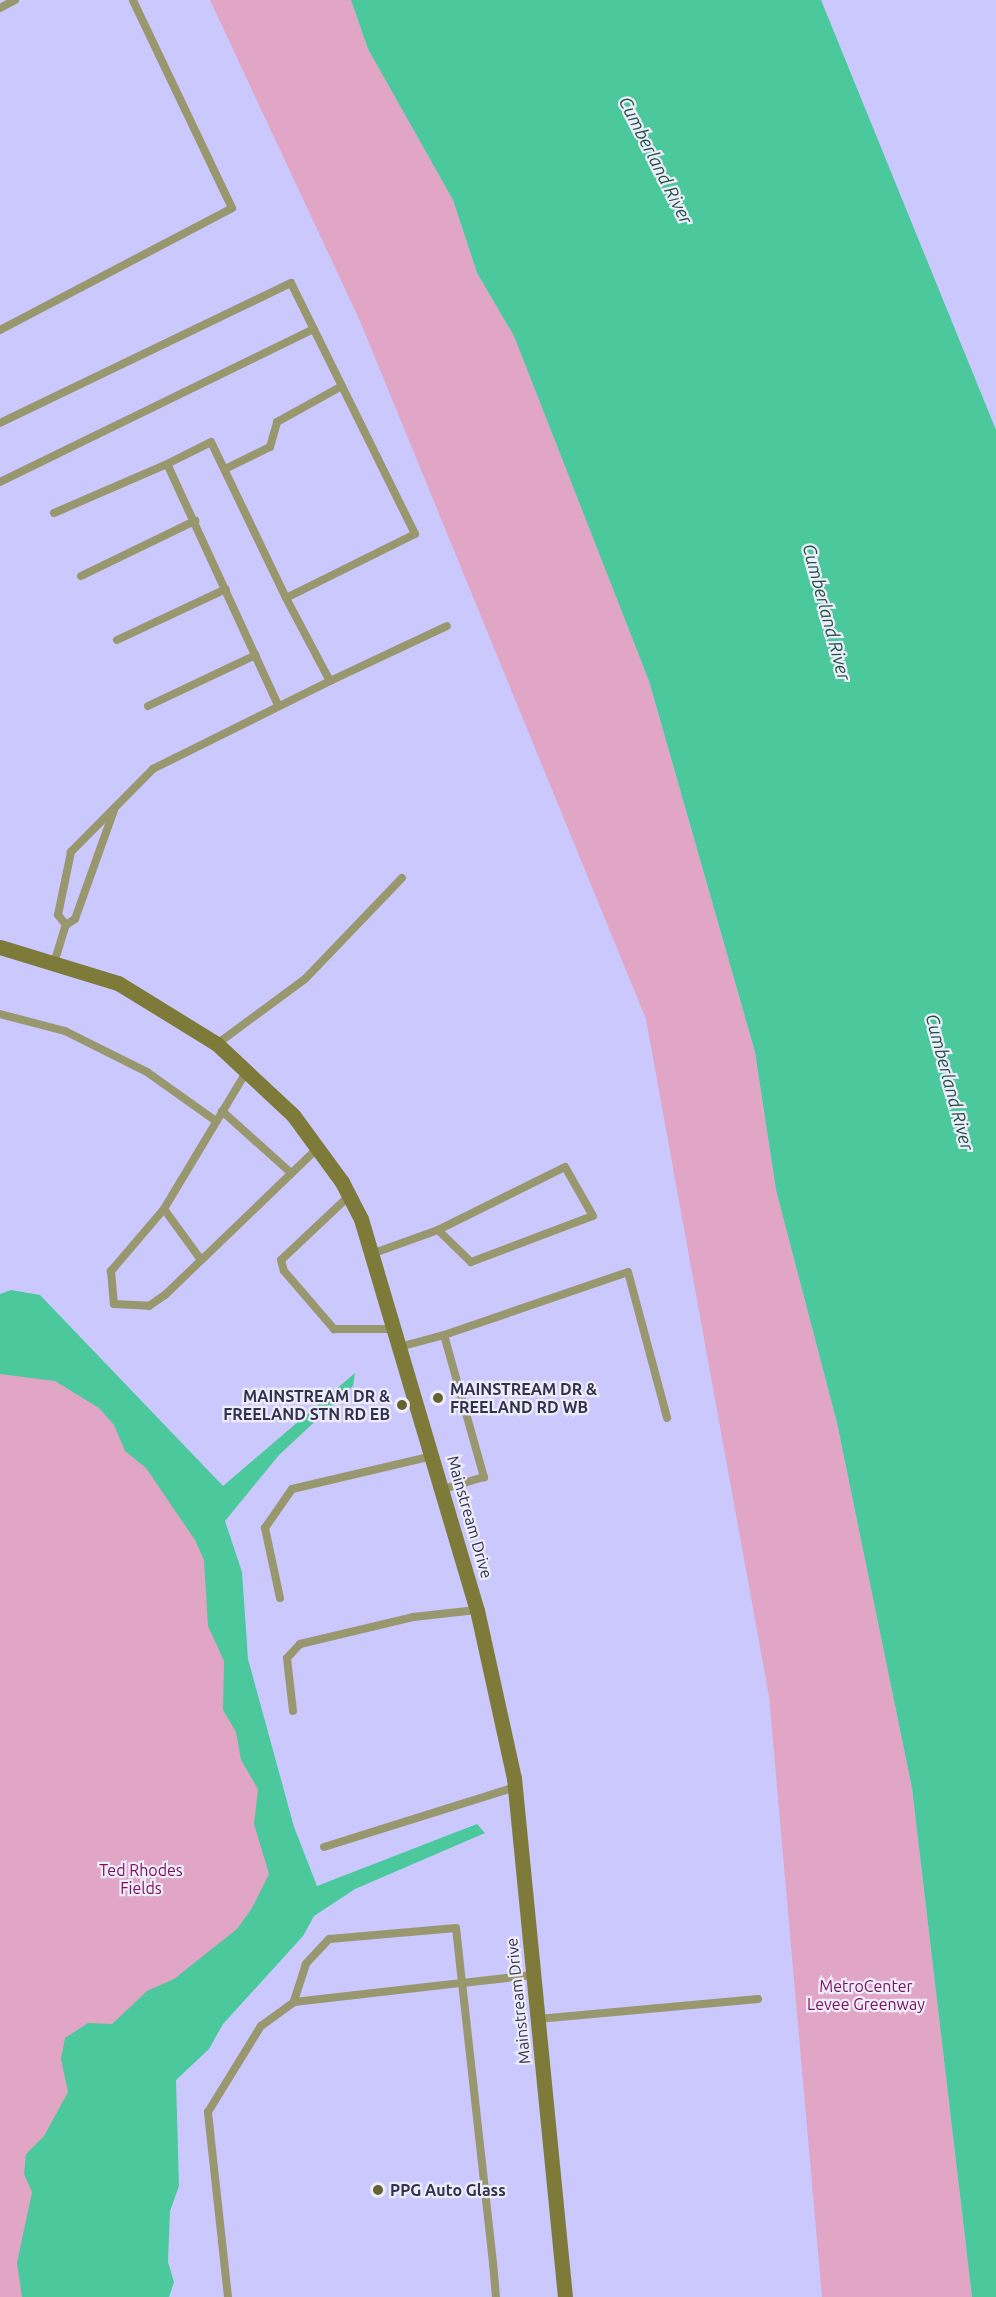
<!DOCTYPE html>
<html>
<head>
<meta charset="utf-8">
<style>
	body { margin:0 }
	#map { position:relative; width:996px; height:2297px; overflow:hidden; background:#cac8fc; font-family:Ubuntu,sans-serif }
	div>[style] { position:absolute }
	.green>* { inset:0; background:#e1a6c5 }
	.water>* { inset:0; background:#4bc89c }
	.lane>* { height:8px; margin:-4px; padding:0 4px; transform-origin:4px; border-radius:4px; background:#98976d }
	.secondary>* { height:15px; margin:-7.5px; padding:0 7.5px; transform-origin:7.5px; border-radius:7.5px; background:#7e7b3a }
	.dots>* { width:16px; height:16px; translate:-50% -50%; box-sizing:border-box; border:3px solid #ededfb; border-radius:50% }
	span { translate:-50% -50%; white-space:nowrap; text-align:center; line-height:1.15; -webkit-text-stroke:4.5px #ededfb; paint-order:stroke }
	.poi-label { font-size:16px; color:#33314b; font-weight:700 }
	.left { translate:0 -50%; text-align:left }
	.right { translate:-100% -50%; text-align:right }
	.street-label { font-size:16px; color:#33314b }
	.park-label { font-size:16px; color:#7e0f59 }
	.water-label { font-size:18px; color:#1e513e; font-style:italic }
</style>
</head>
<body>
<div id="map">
	<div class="green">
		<i style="clip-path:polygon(210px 0,351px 0,368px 49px,453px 200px,477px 273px,514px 336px,649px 681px,755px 1052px,776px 1190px,837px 1423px,912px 1788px,972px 2297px,822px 2297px,769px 1696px,646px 1019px,360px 321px)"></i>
		<i style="clip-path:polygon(0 1322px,191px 1481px,289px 1905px,161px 2103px,137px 2297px,0 2297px)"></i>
	</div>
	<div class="water">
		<i style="clip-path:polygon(351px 0,821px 0,996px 430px,996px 2297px,972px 2297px,912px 1788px,837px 1423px,776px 1190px,755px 1052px,649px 681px,514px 336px,477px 273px,453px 200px,368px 49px)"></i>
		<i style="clip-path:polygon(11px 1290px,40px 1295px,223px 1486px,355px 1373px,353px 1386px,279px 1455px,225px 1521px,242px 1572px,248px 1659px,294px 1827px,317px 1886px,477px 1824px,485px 1833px,355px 1889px,314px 1916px,303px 1936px,223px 2024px,209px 2049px,176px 2080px,179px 2186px,170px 2211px,168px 2262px,174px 2282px,169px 2297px,22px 2297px,17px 2263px,32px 2192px,24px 2174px,26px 2154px,44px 2136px,68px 2092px,61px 2059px,65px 2038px,88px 2023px,112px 2024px,147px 1991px,174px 1979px,237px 1929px,252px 1908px,269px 1874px,254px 1824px,258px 1789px,241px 1760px,236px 1732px,223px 1710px,224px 1661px,208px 1626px,204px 1560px,195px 1540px,146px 1468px,125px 1451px,114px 1425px,99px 1408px,55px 1381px,0 1374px,0 1294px)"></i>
	</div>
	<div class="lane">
		<i style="left:0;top:8px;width:17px;rotate:-28deg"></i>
		<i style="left:0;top:330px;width:262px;rotate:-27.7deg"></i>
		<i style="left:232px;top:208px;width:230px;rotate:-115.5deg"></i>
		<i style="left:0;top:423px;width:323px;rotate:-25.7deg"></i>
		<i style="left:291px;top:283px;width:280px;rotate:63.7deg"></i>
		<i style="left:415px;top:534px;width:144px;rotate:153.6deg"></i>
		<i style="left:286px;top:598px;width:94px;rotate:62.1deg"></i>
		<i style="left:330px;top:681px;width:198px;rotate:153.6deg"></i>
		<i style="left:153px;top:769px;width:117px;rotate:134.7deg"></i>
		<i style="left:71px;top:852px;width:64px;rotate:101.7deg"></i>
		<i style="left:58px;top:915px;width:13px;rotate:51deg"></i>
		<i style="left:66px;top:925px;width:11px;rotate:-34deg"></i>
		<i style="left:75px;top:919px;width:116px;rotate:-70.3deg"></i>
		<i style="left:225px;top:469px;width:50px;rotate:-26.1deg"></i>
		<i style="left:270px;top:447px;width:26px;rotate:-74deg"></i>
		<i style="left:277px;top:422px;width:74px;rotate:-29deg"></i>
		<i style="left:0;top:482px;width:349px;rotate:-26deg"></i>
		<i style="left:54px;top:513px;width:123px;rotate:-23.4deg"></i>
		<i style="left:81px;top:576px;width:127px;rotate:-25.8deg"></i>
		<i style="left:117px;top:640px;width:120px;rotate:-25.1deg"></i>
		<i style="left:330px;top:681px;width:129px;rotate:-25.2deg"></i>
		<i style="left:278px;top:705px;width:265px;rotate:-114.7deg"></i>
		<i style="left:167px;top:464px;width:49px;rotate:-26.6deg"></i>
		<i style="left:211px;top:442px;width:173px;rotate:64.3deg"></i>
		<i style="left:148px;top:706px;width:119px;rotate:-25.3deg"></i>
		<i style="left:55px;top:960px;width:37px;rotate:-73deg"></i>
		<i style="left:0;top:1014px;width:67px;rotate:14.7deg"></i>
		<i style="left:65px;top:1031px;width:92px;rotate:26.6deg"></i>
		<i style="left:147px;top:1072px;width:85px;rotate:35.4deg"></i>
		<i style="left:217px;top:1044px;width:109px;rotate:-36.5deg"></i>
		<i style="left:305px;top:979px;width:140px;rotate:-46.2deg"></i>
		<i style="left:248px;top:1069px;width:163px;rotate:121deg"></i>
		<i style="left:164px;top:1209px;width:82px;rotate:130.5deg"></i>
		<i style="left:111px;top:1271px;width:33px;rotate:85deg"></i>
		<i style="left:114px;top:1304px;width:35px;rotate:3deg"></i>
		<i style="left:149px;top:1306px;width:19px;rotate:-35deg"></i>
		<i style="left:165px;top:1295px;width:214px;rotate:-43.9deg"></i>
		<i style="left:222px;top:1111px;width:93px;rotate:41.9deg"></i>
		<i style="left:349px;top:1196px;width:93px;rotate:136.7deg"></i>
		<i style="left:281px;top:1260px;width:11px;rotate:75deg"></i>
		<i style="left:284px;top:1271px;width:77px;rotate:49.2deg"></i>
		<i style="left:334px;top:1329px;width:61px"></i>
		<i style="left:164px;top:1209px;width:63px;rotate:54deg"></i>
		<i style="left:374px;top:1253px;width:68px;rotate:-19.8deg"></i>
		<i style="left:438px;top:1230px;width:46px;rotate:44.1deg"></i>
		<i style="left:471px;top:1262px;width:130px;rotate:-20.7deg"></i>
		<i style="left:593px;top:1216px;width:56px;rotate:-119.7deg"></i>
		<i style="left:565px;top:1167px;width:142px;rotate:153.6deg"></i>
		<i style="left:444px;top:1335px;width:194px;rotate:-18.9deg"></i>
		<i style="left:628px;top:1272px;width:151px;rotate:75deg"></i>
		<i style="left:403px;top:1346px;width:42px;rotate:-15deg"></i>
		<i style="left:444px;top:1335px;width:148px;rotate:74.3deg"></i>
		<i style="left:484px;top:1477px;width:43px;rotate:163.7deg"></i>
		<i style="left:280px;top:1598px;width:72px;rotate:-102.1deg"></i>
		<i style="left:265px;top:1528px;width:47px;rotate:-55.3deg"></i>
		<i style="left:292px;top:1489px;width:145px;rotate:-13.2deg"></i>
		<i style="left:293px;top:1711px;width:53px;rotate:-96.5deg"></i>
		<i style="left:287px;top:1658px;width:19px;rotate:-47deg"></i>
		<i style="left:300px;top:1644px;width:116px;rotate:-13.4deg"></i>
		<i style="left:413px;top:1617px;width:64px;rotate:-6.2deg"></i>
		<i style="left:324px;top:1847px;width:200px;rotate:-17.4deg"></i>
		<i style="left:538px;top:2019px;width:221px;rotate:-5.2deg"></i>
		<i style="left:228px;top:2297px;width:186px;rotate:-96.2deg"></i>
		<i style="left:208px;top:2112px;width:101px;rotate:-58.4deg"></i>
		<i style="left:261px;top:2026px;width:41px;rotate:-36deg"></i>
		<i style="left:496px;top:2297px;width:34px;rotate:-95deg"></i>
		<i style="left:493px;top:2263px;width:282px;rotate:-96.3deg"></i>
		<i style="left:462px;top:1983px;width:55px;rotate:-96.2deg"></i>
		<i style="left:456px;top:1928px;width:127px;rotate:175deg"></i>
		<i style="left:329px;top:1939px;width:34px;rotate:133deg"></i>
		<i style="left:306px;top:1964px;width:40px;rotate:108deg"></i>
		<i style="left:294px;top:2002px;width:169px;rotate:-6.5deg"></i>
		<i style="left:462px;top:1983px;width:71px;rotate:-6.4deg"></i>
	</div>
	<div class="secondary">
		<i style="left:0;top:947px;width:123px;rotate:17deg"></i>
		<i style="left:118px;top:983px;width:116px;rotate:31.6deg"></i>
		<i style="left:217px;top:1044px;width:104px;rotate:43.1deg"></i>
		<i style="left:293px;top:1115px;width:83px;rotate:53.8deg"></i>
		<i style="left:342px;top:1182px;width:42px;rotate:62.8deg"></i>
		<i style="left:361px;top:1219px;width:408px;rotate:73.5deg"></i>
		<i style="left:477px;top:1610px;width:172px;rotate:77.6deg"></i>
		<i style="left:514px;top:1778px;width:521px;rotate:84.39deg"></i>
	</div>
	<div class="dots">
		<i style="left:438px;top:1398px;background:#666330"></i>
		<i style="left:402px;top:1405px;background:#666330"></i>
		<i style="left:378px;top:2190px;background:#666330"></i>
	</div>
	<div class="poi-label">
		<span class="left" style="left:450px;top:1398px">MAINSTREAM DR &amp;<br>FREELAND RD WB</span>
		<span class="right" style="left:390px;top:1405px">MAINSTREAM DR &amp;<br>FREELAND STN RD EB</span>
		<span class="left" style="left:390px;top:2190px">PPG Auto Glass</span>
	</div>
	<div class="street-label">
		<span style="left:470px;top:1517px;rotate:74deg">Mainstream Drive</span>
		<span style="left:518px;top:2001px;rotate:-96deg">Mainstream Drive</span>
	</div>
	<div class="park-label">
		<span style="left:141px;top:1879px">Ted Rhodes<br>Fields</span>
		<span style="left:866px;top:1995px">MetroCenter<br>Levee Greenway</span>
	</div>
	<div class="water-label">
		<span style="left:656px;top:160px;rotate:63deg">Cumberland River</span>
		<span style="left:827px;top:612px;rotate:75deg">Cumberland River</span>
		<span style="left:950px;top:1082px;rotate:75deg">Cumberland River</span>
	</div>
</div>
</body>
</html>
